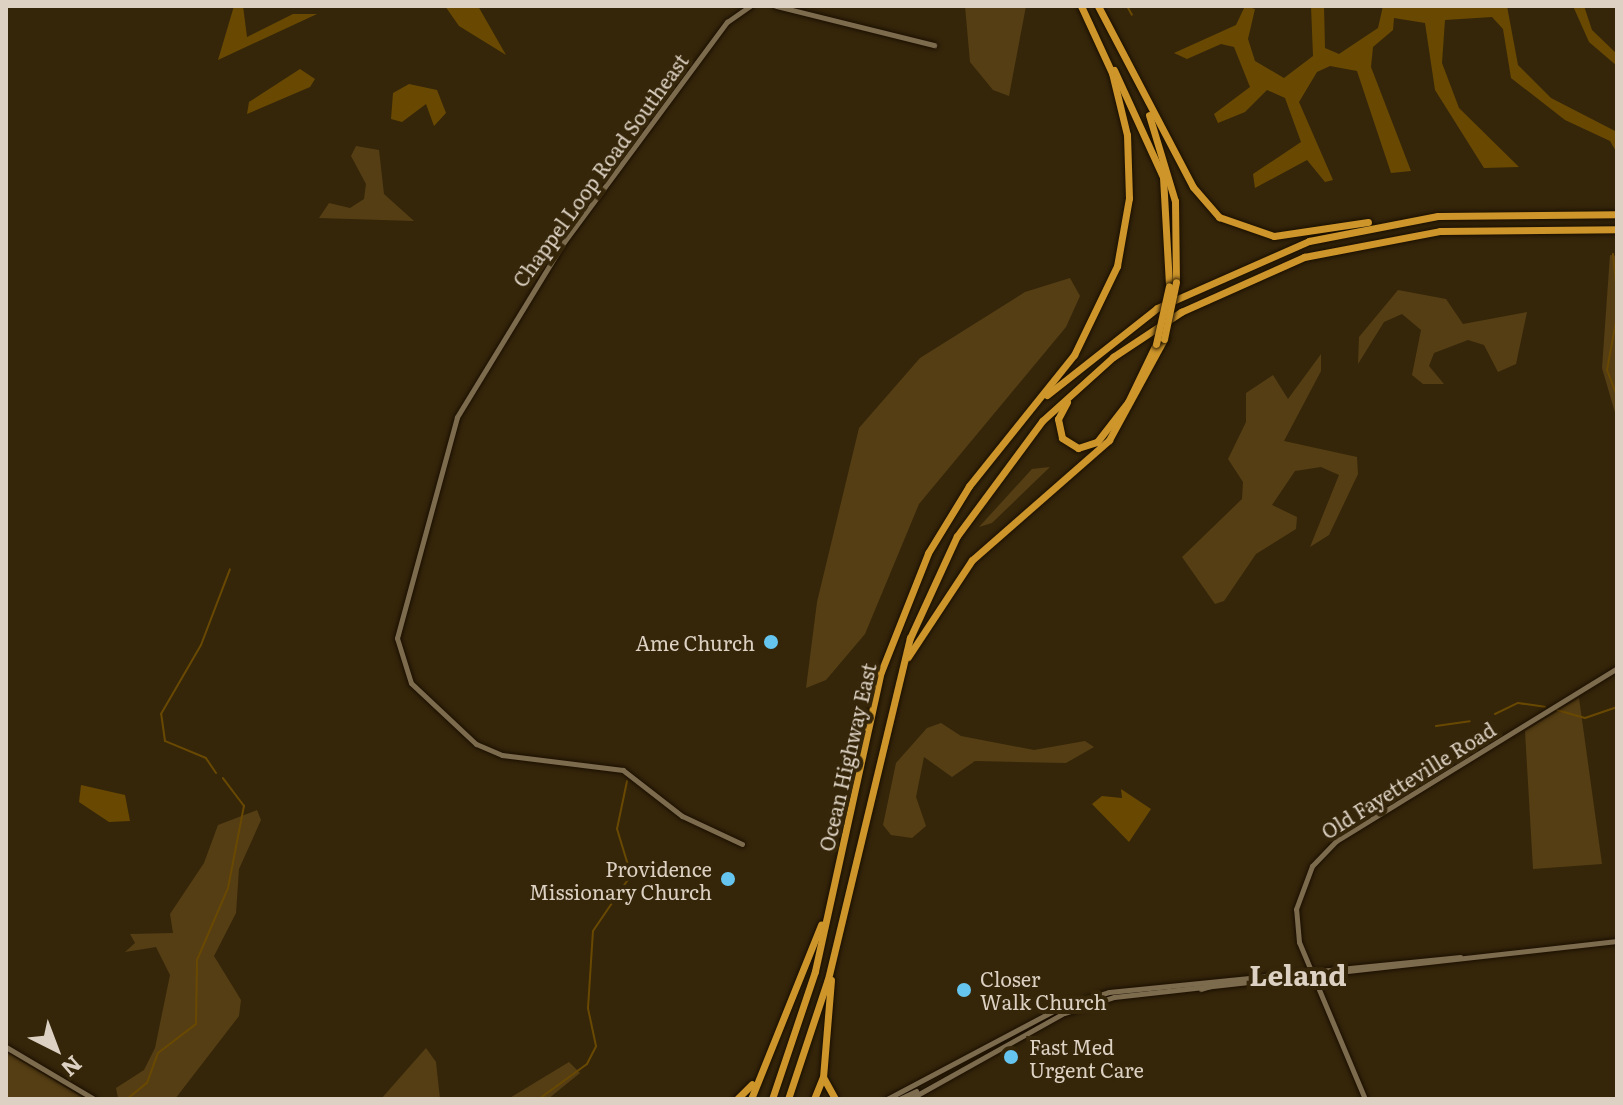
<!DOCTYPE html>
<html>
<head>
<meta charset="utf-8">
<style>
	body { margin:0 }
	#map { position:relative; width:1623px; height:1105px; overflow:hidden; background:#35260a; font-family:Literata,serif }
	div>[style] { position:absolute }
	.green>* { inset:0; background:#553e14 }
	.water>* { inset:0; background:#694902 }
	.stream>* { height:2px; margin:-1px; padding:0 1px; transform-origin:1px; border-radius:1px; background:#694902 }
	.roads { filter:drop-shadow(0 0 2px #1a0f00) drop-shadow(0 0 2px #1a0f00) }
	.secondary>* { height:5px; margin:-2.5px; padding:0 2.5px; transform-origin:2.5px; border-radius:2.5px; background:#7d6b4e }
	.highway>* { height:7px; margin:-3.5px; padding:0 3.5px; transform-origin:3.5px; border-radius:3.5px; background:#ce962a }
	.bridges { filter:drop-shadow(0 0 2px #1a0f00) drop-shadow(0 0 2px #1a0f00) }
	.highway-bridge>* { height:7px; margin:-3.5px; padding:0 3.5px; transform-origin:3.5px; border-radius:3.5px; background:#ce962a }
	.dots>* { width:22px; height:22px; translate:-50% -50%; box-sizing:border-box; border:4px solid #35260a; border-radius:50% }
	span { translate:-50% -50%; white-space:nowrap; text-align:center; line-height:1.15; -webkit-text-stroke:8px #35260a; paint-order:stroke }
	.street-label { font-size:20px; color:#dcd1c2 }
	.poi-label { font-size:20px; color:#dcd1c2 }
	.right { translate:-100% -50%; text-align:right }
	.left { translate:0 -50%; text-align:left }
	.district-label { font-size:28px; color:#dcd1c2; font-weight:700 }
	.frame { position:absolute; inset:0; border:8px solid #dcd1c2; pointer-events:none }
	.north { position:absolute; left:16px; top:1009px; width:80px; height:80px; -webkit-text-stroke:6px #35260a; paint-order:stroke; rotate:138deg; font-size:22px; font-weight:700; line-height:32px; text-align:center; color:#dcd1c2 }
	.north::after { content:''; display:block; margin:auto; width:28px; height:36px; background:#dcd1c2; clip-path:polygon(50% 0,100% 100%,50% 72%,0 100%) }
</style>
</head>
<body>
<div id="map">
	<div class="green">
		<i style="clip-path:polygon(965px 6px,1026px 6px,1009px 96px,993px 90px,970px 62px)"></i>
		<i style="clip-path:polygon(356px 146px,379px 150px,384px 194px,414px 221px,319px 218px,329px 203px,350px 208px,364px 199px,366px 184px,351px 156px)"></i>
		<i style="clip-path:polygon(1610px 255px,1617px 256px,1616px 416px,1602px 368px)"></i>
		<i style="clip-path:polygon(1070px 278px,1080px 296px,1066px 327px,919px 504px,865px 634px,826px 680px,806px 688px,817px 602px,859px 428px,920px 358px,1025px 292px)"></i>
		<i style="clip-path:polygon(1398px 290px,1446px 299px,1463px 324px,1527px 312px,1516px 364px,1498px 372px,1484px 345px,1468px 340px,1434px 353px,1429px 366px,1444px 384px,1423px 384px,1412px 375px,1421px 330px,1402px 314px,1384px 322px,1358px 364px,1359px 337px)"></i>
		<i style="clip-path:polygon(1321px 354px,1321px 371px,1284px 441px,1357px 457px,1358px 474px,1329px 535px,1310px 547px,1339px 475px,1321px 467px,1295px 471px,1272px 505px,1297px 517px,1296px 529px,1256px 554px,1224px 601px,1215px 604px,1182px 557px,1242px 499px,1243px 482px,1228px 459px,1246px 422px,1246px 393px,1273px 375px,1288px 399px)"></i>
		<i style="clip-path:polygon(1050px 467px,992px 523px,979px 527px,1032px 469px)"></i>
		<i style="clip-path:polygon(1579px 698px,1602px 864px,1533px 869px,1525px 731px)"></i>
		<i style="clip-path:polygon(941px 723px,961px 736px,1034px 750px,1085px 741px,1094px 747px,1066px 763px,975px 761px,952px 777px,924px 757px,916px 797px,926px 826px,912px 838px,891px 835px,883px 825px,896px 763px,927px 728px)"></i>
		<i style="clip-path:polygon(257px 810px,261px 820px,239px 869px,236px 913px,214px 956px,241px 1000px,239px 1016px,175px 1099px,118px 1098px,116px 1088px,144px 1070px,155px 1048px,170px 975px,156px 947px,125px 952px,135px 943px,130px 934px,173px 933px,170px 914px,204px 863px,218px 825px)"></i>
		<i style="clip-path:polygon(426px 1048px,436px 1062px,440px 1099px,381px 1099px)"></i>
		<i style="clip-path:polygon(6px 1051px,6px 1052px,85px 1099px,6px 1099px)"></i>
		<i style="clip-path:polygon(569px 1062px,580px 1073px,548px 1099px,508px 1099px)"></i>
	</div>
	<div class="water">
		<i style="clip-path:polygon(234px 6px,243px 6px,247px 37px,293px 14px,317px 14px,218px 60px)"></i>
		<i style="clip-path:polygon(445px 6px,478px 6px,506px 55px,459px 26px)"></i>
		<i style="clip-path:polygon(1245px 6px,1255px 9px,1248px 39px,1255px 61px,1284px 78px,1313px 56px,1311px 6px,1324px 6px,1325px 48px,1339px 54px,1378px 28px,1383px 6px,1507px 6px,1518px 65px,1551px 98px,1617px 132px,1617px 153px,1610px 141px,1565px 120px,1511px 78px,1503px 29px,1492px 17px,1445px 20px,1442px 63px,1459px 108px,1519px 167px,1484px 168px,1435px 90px,1425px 23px,1394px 18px,1393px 30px,1373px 47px,1371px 67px,1411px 171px,1391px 173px,1357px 71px,1330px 66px,1317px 72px,1299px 102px,1333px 180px,1325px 182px,1307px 160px,1255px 188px,1253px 174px,1301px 142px,1285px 98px,1267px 90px,1245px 112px,1218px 123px,1214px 114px,1250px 87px,1234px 47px,1221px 44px,1187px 59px,1174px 53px,1236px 25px)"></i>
		<i style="clip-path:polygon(1573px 6px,1584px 6px,1592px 30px,1617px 54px,1617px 66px,1589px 42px)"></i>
		<i style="clip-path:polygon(300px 69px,315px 79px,310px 87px,247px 114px,249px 102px)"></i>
		<i style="clip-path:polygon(409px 84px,437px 90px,446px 113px,434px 126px,426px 104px,402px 122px,391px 119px,393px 93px)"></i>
		<i style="clip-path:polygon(81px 785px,125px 795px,130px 821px,109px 822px,79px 802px)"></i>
		<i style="clip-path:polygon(1121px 789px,1151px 809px,1129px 842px,1092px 804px,1102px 796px,1122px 798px)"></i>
	</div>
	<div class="stream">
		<i style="left:1127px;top:6px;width:10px;rotate:61deg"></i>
		<i style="left:1613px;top:254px;width:41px;rotate:84.4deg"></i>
		<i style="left:1617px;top:316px;width:55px;rotate:100.5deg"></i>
		<i style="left:1607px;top:370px;width:28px;rotate:69deg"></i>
		<i style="left:1557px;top:710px;width:29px;rotate:16deg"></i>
		<i style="left:1585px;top:718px;width:34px;rotate:-19deg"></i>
		<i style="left:1495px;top:714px;width:25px;rotate:-26deg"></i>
		<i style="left:1518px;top:703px;width:27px;rotate:8deg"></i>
		<i style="left:1436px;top:726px;width:34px;rotate:-8deg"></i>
		<i style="left:216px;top:773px;width:18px;rotate:-124deg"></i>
		<i style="left:206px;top:758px;width:44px;rotate:-157.5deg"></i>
		<i style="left:165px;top:741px;width:27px;rotate:-98deg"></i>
		<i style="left:161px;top:714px;width:80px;rotate:-59.9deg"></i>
		<i style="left:201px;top:645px;width:81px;rotate:-69.1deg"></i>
		<i style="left:127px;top:1099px;width:26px;rotate:-39deg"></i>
		<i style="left:147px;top:1083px;width:32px;rotate:-70deg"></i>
		<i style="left:158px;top:1053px;width:48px;rotate:-37.3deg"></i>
		<i style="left:196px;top:1024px;width:64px;rotate:-89.1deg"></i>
		<i style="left:197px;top:960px;width:78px;rotate:-66.7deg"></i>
		<i style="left:228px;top:888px;width:84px;rotate:-79deg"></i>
		<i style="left:244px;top:806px;width:35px;rotate:-127deg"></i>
		<i style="left:539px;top:1099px;width:59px;rotate:-36.1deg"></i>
		<i style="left:587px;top:1064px;width:20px;rotate:-63deg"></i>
		<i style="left:596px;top:1046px;width:39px;rotate:-102deg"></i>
		<i style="left:588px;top:1008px;width:77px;rotate:-86.3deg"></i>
		<i style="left:593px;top:931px;width:68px;rotate:-55.8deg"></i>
		<i style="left:631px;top:875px;width:48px;rotate:-106.9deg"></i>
		<i style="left:617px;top:829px;width:49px;rotate:-78.2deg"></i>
	</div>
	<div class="roads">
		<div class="secondary">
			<i style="left:776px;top:6px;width:163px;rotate:13.9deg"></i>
			<i style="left:742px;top:844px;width:66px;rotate:-155deg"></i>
			<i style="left:682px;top:816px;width:75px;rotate:-142.1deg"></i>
			<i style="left:623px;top:770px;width:122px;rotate:-172.9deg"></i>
			<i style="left:502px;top:755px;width:28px;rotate:-157deg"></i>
			<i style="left:476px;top:744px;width:89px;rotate:-136.8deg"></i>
			<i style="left:411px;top:683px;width:47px;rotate:-107.3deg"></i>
			<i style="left:397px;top:638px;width:229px;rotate:-74.8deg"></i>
			<i style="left:457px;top:417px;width:205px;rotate:-58.6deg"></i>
			<i style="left:564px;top:242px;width:274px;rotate:-53.5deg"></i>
			<i style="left:727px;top:22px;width:28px;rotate:-35deg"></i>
			<i style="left:1201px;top:989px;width:30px;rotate:-17deg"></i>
			<i style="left:6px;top:1047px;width:102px;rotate:30.6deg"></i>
			<i style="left:887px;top:1099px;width:195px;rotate:-27.9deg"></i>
			<i style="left:1059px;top:1008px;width:52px;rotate:-17.7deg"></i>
			<i style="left:1109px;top:992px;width:353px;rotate:-5.7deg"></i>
			<i style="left:899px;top:1099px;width:19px;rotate:-25deg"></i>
			<i style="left:910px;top:1099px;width:176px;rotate:-29.2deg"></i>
			<i style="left:1064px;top:1013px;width:52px;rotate:-17.7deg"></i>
			<i style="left:1114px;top:997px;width:506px;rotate:-6.35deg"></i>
			<i style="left:1365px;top:1099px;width:170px;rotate:-112.8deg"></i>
			<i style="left:1299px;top:942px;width:33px;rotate:-95deg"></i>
			<i style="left:1296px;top:909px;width:46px;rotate:-69.6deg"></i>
			<i style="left:1312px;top:866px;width:35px;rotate:-46deg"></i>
			<i style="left:1336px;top:841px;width:330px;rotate:-31.6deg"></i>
		</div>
		<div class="highway">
			<i style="left:1098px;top:6px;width:204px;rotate:62.3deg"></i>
			<i style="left:1193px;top:187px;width:40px;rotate:49deg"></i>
			<i style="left:1219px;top:217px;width:58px;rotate:19.1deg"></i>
			<i style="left:1274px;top:236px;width:95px;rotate:-8.5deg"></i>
			<i style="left:1114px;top:70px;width:118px;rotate:65.4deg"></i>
			<i style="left:1163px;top:177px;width:109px;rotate:86.8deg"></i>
			<i style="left:1149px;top:115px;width:90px;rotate:73.2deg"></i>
			<i style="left:1175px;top:201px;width:81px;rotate:89.3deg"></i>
			<i style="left:1047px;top:395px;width:140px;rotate:-38.3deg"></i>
			<i style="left:1157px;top:308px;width:166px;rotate:-23.8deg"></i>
			<i style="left:1309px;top:241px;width:131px;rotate:-11deg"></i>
			<i style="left:1438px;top:216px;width:179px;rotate:-0.6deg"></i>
			<i style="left:1067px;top:402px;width:19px;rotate:118deg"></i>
			<i style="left:1058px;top:419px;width:19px;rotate:78deg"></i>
			<i style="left:1062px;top:438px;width:19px;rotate:32deg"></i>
			<i style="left:1078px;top:448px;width:20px;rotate:-18deg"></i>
			<i style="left:1097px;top:442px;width:51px;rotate:-52.2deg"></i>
			<i style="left:1128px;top:402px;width:64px;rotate:-64.2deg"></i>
			<i style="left:908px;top:657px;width:116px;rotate:-56.6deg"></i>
			<i style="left:972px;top:560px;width:182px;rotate:-41.2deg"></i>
			<i style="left:1109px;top:440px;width:115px;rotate:-61.4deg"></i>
			<i style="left:831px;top:980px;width:97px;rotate:94.7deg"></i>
			<i style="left:823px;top:1077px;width:25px;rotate:61deg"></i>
			<i style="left:737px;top:1099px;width:21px;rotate:-45deg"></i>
			<i style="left:751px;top:1099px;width:188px;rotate:-68.1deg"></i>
			<i style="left:772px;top:1099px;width:135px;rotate:-71.4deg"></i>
			<i style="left:815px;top:971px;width:306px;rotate:-77.6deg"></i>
			<i style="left:881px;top:672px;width:128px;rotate:-68.4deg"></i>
			<i style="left:928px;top:553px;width:79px;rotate:-58.5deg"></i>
			<i style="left:969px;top:486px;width:168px;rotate:-51.3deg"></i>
			<i style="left:1074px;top:355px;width:99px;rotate:-64.2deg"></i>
			<i style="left:1117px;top:266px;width:69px;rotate:-80deg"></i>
			<i style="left:1129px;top:198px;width:63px;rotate:-91.8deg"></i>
			<i style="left:1127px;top:135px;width:64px;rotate:-103.6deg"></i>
			<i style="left:1112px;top:73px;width:74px;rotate:-114.8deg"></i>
			<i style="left:788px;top:1099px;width:126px;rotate:-71.6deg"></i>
			<i style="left:828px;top:979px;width:351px;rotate:-76.5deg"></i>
			<i style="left:910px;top:638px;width:112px;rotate:-65.3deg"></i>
			<i style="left:957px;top:536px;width:143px;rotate:-53.5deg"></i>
			<i style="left:1042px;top:421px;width:96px;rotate:-42deg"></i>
			<i style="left:1113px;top:357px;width:82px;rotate:-33.5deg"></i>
			<i style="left:1181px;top:312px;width:135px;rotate:-24.1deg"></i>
			<i style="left:1304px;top:257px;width:138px;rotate:-10.8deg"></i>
			<i style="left:1440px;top:231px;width:177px;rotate:-0.6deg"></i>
			<i style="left:814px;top:1099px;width:22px;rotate:-68deg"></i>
		</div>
	</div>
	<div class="bridges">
		<div class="highway-bridge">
			<i style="left:1164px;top:339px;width:58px;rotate:-78.1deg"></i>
			<i style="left:1156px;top:344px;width:59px;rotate:-77.4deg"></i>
		</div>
	</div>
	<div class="dots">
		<i style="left:771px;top:642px;background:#65c5ee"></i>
		<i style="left:728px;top:879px;background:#65c5ee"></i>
		<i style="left:964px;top:990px;background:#65c5ee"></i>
		<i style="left:1011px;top:1057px;background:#65c5ee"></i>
	</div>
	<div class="street-label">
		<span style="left:600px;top:170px;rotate:-54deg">Chappel Loop Road Southeast</span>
		<span style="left:847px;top:757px;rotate:-77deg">Ocean Highway East</span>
		<span style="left:1408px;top:780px;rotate:-32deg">Old Fayetteville Road</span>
	</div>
	<div class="poi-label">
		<span class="right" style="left:755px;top:642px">Ame Church</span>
		<span class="right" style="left:712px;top:880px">Providence<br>Missionary Church</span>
		<span class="left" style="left:980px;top:990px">Closer<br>Walk Church</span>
		<span class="left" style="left:1029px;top:1058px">Fast Med<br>Urgent Care</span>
	</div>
	<div class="district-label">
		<span style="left:1298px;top:974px">Leland</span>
	</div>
	<div class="frame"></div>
	<div class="north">N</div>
</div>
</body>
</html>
